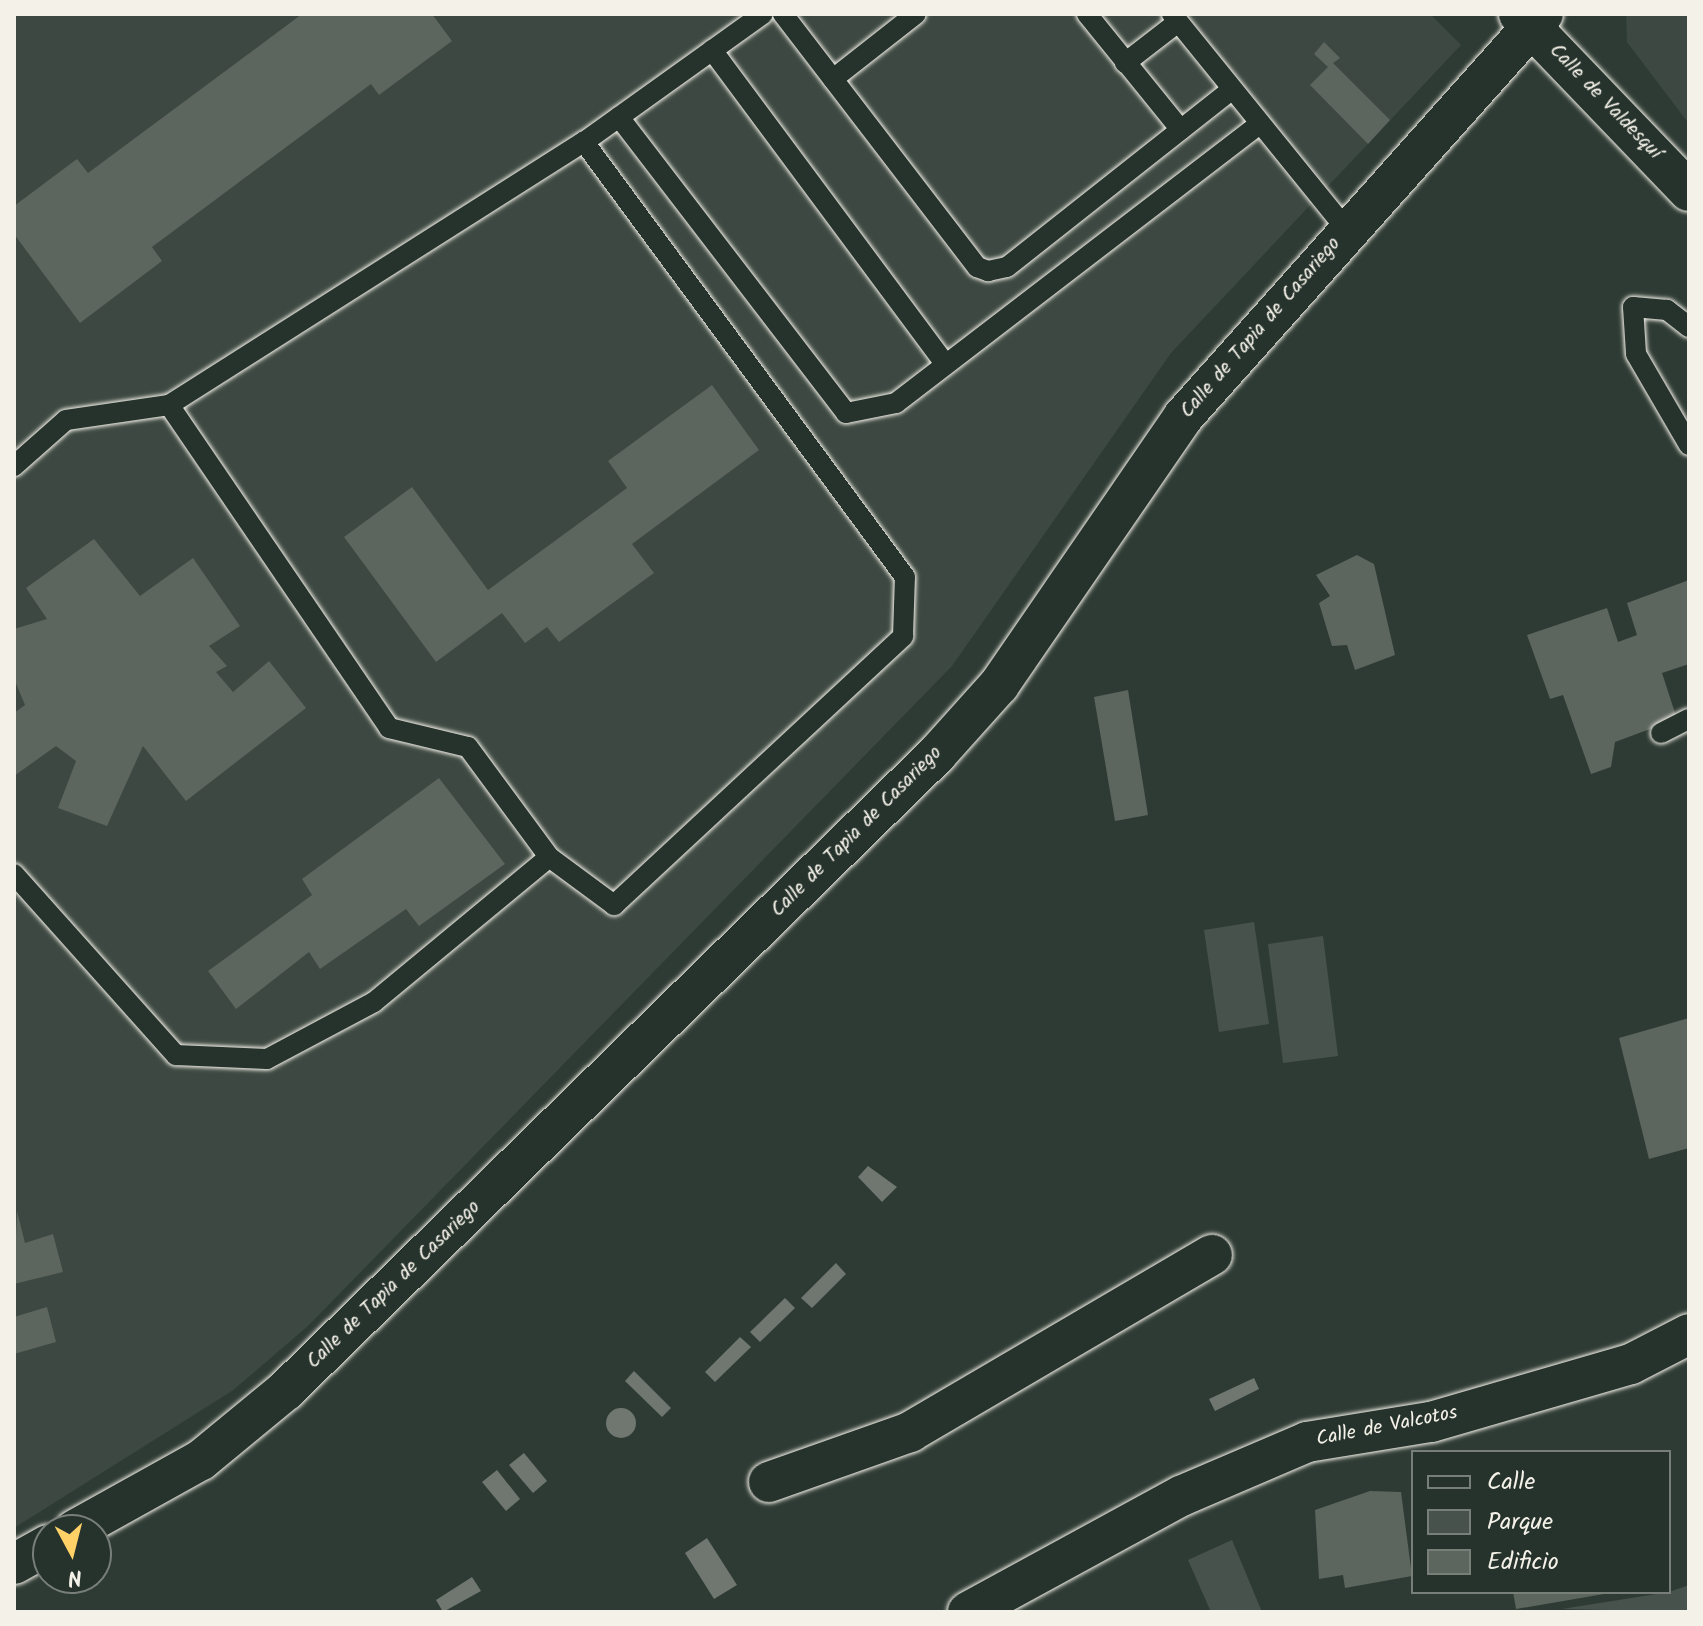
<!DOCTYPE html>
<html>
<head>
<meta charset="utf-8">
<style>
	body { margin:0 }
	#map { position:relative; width:1703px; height:1626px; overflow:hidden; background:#2e3b34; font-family:Kalam,sans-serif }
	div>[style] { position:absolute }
	.built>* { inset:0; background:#3c4841 }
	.green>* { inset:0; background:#48524c }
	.water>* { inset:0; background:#6f7770 }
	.round { border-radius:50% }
	.building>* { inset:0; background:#5c655e }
	.roads { filter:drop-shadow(0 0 2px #f4f1e8) drop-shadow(0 0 2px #f4f1e8) }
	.lane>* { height:20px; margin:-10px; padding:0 10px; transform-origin:10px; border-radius:10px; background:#26332d }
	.street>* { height:40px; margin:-20px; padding:0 20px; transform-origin:20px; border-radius:20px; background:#26332d }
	span { translate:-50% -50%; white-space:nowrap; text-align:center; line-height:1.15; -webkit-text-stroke:6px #26332d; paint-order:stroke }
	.street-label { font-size:20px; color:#f4f1e8 }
	.frame { position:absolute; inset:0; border:16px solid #f4f1e8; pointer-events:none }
	.legend { position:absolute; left:1411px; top:1450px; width:260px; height:144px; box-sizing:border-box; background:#26332d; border:2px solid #787f78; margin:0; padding:10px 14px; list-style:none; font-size:24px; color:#f4f1e8 }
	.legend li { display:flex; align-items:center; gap:16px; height:40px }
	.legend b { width:40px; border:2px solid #787f78 }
	.north { position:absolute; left:32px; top:1514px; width:80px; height:80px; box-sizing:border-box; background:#26332d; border:2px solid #787f78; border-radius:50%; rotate:173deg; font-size:22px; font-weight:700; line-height:32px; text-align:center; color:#f4f1e8 }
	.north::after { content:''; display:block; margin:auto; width:28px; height:36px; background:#ffd166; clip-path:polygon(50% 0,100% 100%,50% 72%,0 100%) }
</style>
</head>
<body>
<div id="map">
	<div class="built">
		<i style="clip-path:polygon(14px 14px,1430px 14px,1461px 45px,1171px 353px,952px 666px,308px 1326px,232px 1391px,14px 1528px)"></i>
		<i style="clip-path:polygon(1626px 14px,1689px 14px,1689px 124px,1627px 42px)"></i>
	</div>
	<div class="green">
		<i style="clip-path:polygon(1254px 922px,1269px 1024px,1219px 1032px,1204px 930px)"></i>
		<i style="clip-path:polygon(1323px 936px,1338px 1056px,1283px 1063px,1268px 944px)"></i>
		<i style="clip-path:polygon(1232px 1540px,1262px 1612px,1211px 1612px,1188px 1560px)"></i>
		<i style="clip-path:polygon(1689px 1585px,1689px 1612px,1562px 1609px,1669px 1592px)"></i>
	</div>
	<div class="water">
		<i style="clip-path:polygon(868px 1166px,897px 1187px,882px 1202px,858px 1177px)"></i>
		<i style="clip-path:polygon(836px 1263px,846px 1274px,812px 1308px,801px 1298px)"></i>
		<i style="clip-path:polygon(785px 1298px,795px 1308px,760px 1342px,750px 1332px)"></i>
		<i style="clip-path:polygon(740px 1337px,751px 1347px,715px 1382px,705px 1372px)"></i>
		<i style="clip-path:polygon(634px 1371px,671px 1408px,662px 1417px,625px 1381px)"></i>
		<i style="clip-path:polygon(1254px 1378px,1259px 1389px,1215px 1411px,1209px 1399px)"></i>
		<i class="round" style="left:606px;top:1408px;width:30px;height:30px"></i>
		<i style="clip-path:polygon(524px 1453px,547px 1481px,533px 1493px,509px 1465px)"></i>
		<i style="clip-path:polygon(497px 1470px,520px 1499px,506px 1511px,482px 1482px)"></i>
		<i style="clip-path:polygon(707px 1538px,737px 1585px,714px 1599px,685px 1553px)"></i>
		<i style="clip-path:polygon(472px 1577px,481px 1591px,443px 1612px,436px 1600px)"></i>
	</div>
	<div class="building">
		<i style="clip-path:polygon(302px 14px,432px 14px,452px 41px,379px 95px,371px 84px,152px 247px,162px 261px,80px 323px,14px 234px,14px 206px,77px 159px,88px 173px)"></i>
		<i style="clip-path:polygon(1324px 42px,1340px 58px,1333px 63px,1390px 120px,1368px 144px,1310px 85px,1328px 67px,1314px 54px)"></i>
		<i style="clip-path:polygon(712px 385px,759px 450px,632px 544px,654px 573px,559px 642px,547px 627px,525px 643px,502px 613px,436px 662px,344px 537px,412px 487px,488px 590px,627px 488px,608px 461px)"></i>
		<i style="clip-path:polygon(94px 539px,140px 596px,193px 558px,240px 626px,209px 646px,227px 666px,216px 672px,233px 692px,269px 661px,306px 708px,186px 801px,143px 746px,107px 826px,58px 808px,76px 761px,56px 746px,14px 776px,14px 713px,25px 705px,14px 679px,14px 629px,47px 619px,26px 588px)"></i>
		<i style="clip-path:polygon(1357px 555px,1374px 564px,1395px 655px,1355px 670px,1347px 645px,1332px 646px,1319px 603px,1330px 596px,1316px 575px)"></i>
		<i style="clip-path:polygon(1689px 580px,1689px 664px,1662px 673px,1677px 719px,1615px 742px,1611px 767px,1591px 774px,1563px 695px,1550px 699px,1527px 635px,1607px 608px,1618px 642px,1637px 635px,1627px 603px)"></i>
		<i style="clip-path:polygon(1128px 690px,1148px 815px,1115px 821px,1094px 697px)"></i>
		<i style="clip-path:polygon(439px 778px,505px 864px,419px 926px,406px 909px,320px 969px,309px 952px,236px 1009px,208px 971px,312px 895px,302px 879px)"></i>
		<i style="clip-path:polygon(1689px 1018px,1689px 1148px,1649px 1159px,1619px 1038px)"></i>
		<i style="clip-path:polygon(17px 1211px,25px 1243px,53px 1234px,63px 1272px,14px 1284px)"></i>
		<i style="clip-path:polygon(47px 1307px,56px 1342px,14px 1354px,14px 1317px)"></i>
		<i style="clip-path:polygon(1370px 1491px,1401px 1492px,1412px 1576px,1345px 1588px,1343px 1575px,1319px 1579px,1315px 1510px)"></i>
		<i style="clip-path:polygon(1513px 1592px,1604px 1592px,1604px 1594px,1516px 1609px)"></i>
	</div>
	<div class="roads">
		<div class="lane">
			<i style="left:783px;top:14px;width:319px;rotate:52.5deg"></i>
			<i style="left:977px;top:267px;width:12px;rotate:20deg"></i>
			<i style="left:988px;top:271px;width:19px;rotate:-12deg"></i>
			<i style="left:1007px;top:267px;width:285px;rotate:-38.3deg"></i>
			<i style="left:1087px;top:14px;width:149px;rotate:51deg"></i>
			<i style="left:1172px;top:14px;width:277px;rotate:51deg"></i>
			<i style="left:712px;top:50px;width:389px;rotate:53.4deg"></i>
			<i style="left:1125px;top:63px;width:67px;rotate:-37.7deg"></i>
			<i style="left:833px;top:79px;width:105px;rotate:-38.1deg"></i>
			<i style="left:619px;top:117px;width:373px;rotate:52.5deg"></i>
			<i style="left:846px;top:413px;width:51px;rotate:-11.3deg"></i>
			<i style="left:896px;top:403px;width:456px;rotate:-37.5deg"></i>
			<i style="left:1689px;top:327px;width:28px;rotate:-142deg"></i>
			<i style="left:1667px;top:310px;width:34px;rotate:-175deg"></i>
			<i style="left:1633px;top:307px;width:47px;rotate:86.3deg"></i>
			<i style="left:1636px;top:354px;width:105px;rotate:59.8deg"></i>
			<i style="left:169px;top:405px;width:391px;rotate:55.7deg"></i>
			<i style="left:389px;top:728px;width:81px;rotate:13.5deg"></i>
			<i style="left:468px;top:747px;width:137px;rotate:53.6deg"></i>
			<i style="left:549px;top:857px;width:81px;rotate:36.4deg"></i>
			<i style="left:614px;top:905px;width:395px;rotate:-42.9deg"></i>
			<i style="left:903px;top:636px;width:59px;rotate:-88.1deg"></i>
			<i style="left:905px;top:577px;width:541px;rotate:-126.42deg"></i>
			<i style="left:14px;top:466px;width:69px;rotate:-41.5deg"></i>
			<i style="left:66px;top:420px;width:104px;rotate:-8.3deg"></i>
			<i style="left:169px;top:405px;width:491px;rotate:-32.4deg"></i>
			<i style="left:584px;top:142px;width:220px;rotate:-35.6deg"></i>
			<i style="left:1661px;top:733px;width:31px;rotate:-27deg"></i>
			<i style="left:14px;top:874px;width:243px;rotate:48.2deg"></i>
			<i style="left:176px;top:1055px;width:91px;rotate:2.5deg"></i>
			<i style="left:267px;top:1059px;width:121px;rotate:-28deg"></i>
			<i style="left:374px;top:1002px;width:227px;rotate:-39.6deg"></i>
		</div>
		<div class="street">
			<i style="left:1519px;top:14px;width:245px;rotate:46.2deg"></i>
			<i style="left:769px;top:1482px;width:150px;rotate:-19.5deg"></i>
			<i style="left:910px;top:1432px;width:350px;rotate:-30.4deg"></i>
			<i style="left:75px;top:1530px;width:144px;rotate:-29.1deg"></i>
			<i style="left:201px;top:1460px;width:110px;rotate:-39.5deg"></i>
			<i style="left:286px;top:1390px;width:910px;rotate:-44.33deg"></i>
			<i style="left:937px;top:754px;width:93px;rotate:-48.1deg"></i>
			<i style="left:999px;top:685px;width:325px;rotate:-55.5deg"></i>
			<i style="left:1183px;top:417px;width:540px;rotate:-48.23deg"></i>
			<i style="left:14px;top:1564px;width:39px;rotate:-29deg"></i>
			<i style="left:968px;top:1612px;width:243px;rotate:-28.6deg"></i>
			<i style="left:1181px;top:1496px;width:137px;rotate:-23.2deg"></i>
			<i style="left:1307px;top:1442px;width:126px;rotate:-9.2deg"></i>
			<i style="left:1431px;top:1422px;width:208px;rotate:-16.2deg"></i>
			<i style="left:1631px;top:1364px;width:65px;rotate:-27.3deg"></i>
		</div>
	</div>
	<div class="street-label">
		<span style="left:1605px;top:102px;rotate:46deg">Calle de Valdesquí</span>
		<span style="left:1261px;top:328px;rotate:-49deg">Calle de Tapia de Casariego</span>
		<span style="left:857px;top:832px;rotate:-45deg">Calle de Tapia de Casariego</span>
		<span style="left:394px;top:1285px;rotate:-44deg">Calle de Tapia de Casariego</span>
		<span style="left:1387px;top:1427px;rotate:-11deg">Calle de Valcotos</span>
	</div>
	<div class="frame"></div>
	<ul class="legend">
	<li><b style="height:10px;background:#26332d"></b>Calle</li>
	<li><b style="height:22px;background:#48524c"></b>Parque</li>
	<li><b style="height:22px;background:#5c655e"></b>Edificio</li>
	</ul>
	<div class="north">N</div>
</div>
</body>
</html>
